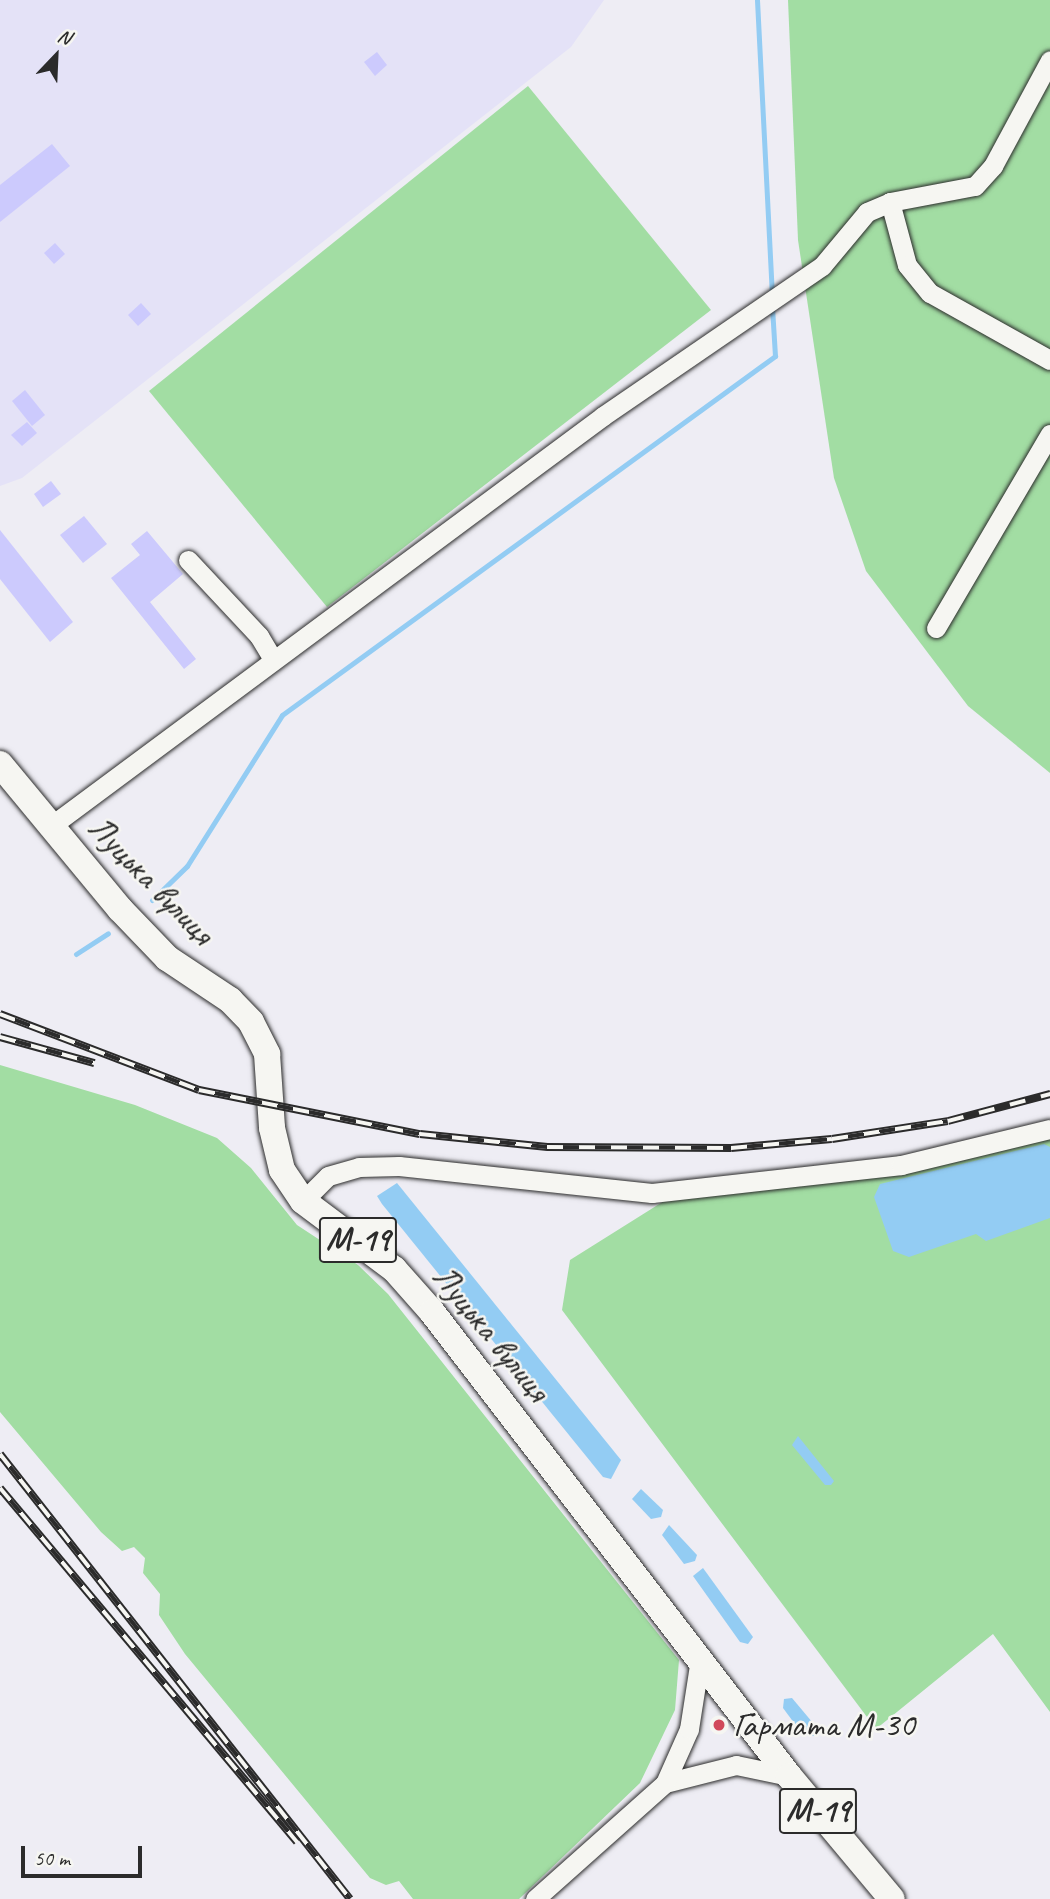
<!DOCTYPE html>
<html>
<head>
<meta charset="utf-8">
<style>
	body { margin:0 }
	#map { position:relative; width:1050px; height:1899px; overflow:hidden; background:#eeedf4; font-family:Caveat,sans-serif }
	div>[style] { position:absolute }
	.built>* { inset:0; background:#e4e2f7 }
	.green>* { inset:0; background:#a2dda3 }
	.water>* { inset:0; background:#93ccf3 }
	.stream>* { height:5px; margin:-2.5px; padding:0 2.5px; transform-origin:2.5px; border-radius:2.5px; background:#93ccf3 }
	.building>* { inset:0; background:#cccafd }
	.roads { filter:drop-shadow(0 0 2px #2b2b2b) drop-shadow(0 0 2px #2b2b2b) }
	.minor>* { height:19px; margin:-9.5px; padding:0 9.5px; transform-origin:9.5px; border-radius:9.5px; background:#f6f6f2 }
	.highway>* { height:26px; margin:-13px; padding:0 13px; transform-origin:13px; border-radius:13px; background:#f6f6f2 }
	.rail>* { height:8px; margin-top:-4px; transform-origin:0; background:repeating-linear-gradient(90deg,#f6f6f2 0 16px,#2b2b2b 0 32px); box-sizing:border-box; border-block:2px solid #2b2b2b }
	.dots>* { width:19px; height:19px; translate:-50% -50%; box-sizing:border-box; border:4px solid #f6f6f2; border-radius:50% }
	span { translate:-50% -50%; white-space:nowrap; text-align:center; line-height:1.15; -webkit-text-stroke:5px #f6f6f2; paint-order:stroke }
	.shield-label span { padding:2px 5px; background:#f6f6f2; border:2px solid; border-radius:5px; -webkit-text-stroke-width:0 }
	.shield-label { font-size:33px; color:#2b2b2b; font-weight:700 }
	.street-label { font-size:35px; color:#2b2b2b }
	.poi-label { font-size:35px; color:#2b2b2b }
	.left { translate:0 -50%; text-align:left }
	.north { position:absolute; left:21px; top:21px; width:70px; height:70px; -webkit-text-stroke:5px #f6f6f2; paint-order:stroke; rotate:23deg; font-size:19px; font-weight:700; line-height:28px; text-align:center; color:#2b2b2b }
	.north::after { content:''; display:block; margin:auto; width:24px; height:32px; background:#2b2b2b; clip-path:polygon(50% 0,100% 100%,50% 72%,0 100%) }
	.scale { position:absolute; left:21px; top:1846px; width:121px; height:32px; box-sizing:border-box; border:4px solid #2b2b2b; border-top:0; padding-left:9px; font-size:21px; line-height:24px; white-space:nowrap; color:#2b2b2b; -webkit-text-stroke:5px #f6f6f2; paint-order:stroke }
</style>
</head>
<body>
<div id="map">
	<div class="built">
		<i style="clip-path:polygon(0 0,604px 0,571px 47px,22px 478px,0 486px)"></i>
	</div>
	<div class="green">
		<i style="clip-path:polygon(788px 0,1050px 0,1050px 773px,968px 706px,866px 571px,834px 478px,798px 240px)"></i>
		<i style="clip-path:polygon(528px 86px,711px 310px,327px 607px,149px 391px)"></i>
		<i style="clip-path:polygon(0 1065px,135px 1105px,217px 1138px,251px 1168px,297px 1225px,358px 1265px,388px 1294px,679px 1660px,675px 1710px,640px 1783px,519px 1899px,413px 1899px,399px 1881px,386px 1885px,370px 1878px,185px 1654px,159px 1615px,160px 1594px,143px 1573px,145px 1558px,134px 1547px,122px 1551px,101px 1532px,0 1412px)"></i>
		<i style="clip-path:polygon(1050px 1133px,1050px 1712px,993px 1634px,876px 1729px,562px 1310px,570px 1260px,664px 1201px)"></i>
	</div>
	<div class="water">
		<i style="clip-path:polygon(1044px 1144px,1050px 1147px,1050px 1218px,986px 1241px,976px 1234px,909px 1257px,893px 1251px,874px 1197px,880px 1184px)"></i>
		<i style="clip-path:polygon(397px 1183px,621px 1460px,611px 1479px,603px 1477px,382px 1204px,377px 1196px)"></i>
		<i style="clip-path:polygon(798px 1436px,834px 1481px,831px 1485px,825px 1485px,792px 1445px)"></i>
		<i style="clip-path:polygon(641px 1489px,663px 1510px,661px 1517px,651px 1519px,632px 1499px)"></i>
		<i style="clip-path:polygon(669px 1525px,697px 1555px,695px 1561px,684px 1564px,662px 1535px)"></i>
		<i style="clip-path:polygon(703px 1568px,753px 1637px,748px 1644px,740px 1642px,693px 1576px)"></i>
		<i style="clip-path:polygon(792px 1698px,818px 1729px,816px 1736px,803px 1735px,783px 1708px,784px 1699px)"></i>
	</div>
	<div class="stream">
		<i style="left:757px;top:0;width:294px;rotate:87.1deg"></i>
		<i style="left:152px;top:900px;width:49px;rotate:-44.2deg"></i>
		<i style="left:187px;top:866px;width:178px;rotate:-57.8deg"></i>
		<i style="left:282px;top:715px;width:610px;rotate:-36.06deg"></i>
		<i style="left:775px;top:356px;width:49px;rotate:-93.5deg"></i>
		<i style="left:76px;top:954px;width:38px;rotate:-33deg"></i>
	</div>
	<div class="building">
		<i style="clip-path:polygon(377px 52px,387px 65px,375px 76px,364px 62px)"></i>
		<i style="clip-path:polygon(52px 144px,70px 166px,0 222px,0 185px)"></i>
		<i style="clip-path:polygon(55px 243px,65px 254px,54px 264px,44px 253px)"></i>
		<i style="clip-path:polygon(141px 303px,151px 314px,138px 326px,128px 315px)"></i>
		<i style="clip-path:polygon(25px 390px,45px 415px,32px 426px,12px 401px)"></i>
		<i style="clip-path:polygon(27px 422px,37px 433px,22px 446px,11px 435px)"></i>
		<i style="clip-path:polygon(51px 481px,61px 494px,43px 507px,34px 494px)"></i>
		<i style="clip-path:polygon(84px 516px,107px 544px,83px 563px,60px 535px)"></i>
		<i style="clip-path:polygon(0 530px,73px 622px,50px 642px,0 579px)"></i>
		<i style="clip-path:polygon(147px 531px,183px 574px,150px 602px,196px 659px,184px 669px,111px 578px,140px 555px,131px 544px)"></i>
	</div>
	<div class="roads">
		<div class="minor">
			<i style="left:890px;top:202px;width:65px;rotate:74.9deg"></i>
			<i style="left:907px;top:265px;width:36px;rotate:51deg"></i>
			<i style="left:930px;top:293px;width:137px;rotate:29.2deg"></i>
			<i style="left:188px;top:560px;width:104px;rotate:46.9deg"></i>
			<i style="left:259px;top:636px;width:26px;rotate:59deg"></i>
			<i style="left:936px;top:628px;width:225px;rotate:-59.6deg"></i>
			<i style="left:51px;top:826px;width:688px;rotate:-36.6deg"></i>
			<i style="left:603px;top:416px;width:265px;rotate:-34.4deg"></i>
			<i style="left:822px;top:266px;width:70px;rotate:-50.2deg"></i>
			<i style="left:867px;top:212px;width:25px;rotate:-23deg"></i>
			<i style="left:890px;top:202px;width:86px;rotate:-10.7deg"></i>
			<i style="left:975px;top:186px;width:27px;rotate:-48deg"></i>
			<i style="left:993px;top:166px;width:120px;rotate:-61.7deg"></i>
			<i style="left:303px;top:1201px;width:35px;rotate:-45deg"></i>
			<i style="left:328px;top:1176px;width:32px;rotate:-16deg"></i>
			<i style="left:359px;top:1167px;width:40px;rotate:-1.4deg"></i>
			<i style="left:399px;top:1166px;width:254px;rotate:6.1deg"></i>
			<i style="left:652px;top:1193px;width:251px;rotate:-6.4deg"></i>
			<i style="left:901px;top:1165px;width:153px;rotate:-13.6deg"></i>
			<i style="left:665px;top:1783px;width:73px;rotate:-14.2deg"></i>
			<i style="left:736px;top:1765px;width:54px;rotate:11.7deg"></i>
			<i style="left:535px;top:1899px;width:174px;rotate:-41.7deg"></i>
			<i style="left:665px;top:1783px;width:59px;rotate:-66deg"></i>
			<i style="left:689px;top:1729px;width:71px;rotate:-81.1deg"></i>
		</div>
		<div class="highway">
			<i style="left:0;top:764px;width:188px;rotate:50.4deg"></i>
			<i style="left:120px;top:909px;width:68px;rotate:46.2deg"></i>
			<i style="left:167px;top:958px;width:76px;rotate:33.7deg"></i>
			<i style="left:230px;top:1000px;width:30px;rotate:46deg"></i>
			<i style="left:251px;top:1022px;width:36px;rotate:63deg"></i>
			<i style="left:267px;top:1054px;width:74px;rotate:86.1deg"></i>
			<i style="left:272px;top:1128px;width:43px;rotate:76.6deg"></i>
			<i style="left:282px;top:1170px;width:37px;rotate:56deg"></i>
			<i style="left:303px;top:1201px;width:114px;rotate:36.8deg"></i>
			<i style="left:394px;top:1269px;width:57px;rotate:48.5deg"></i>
			<i style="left:432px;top:1312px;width:585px;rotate:52.43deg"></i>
			<i style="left:789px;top:1776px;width:160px;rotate:50.1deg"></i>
		</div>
	</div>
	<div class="rail">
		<i style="left:0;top:1014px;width:213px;rotate:20.9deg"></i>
		<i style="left:199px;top:1090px;width:225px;rotate:11.3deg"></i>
		<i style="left:420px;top:1134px;width:128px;rotate:5.8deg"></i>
		<i style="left:547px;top:1147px;width:184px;rotate:0.3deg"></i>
		<i style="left:731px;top:1148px;width:101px;rotate:-5.1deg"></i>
		<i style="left:832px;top:1139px;width:117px;rotate:-8.8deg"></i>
		<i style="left:948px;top:1121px;width:106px;rotate:-14.8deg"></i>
		<i style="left:0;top:1037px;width:98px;rotate:15.5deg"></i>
		<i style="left:0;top:1454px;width:566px;rotate:51.81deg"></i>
		<i style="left:0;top:1488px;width:462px;rotate:50deg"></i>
	</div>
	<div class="dots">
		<i style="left:719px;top:1725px;background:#d1495b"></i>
	</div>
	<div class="shield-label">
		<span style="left:358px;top:1240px">М-19</span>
		<span style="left:818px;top:1811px">М-19</span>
	</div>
	<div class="street-label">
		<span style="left:151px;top:880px;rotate:46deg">Луцька вулиця</span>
		<span style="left:491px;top:1333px;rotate:51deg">Луцька вулиця</span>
	</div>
	<div class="poi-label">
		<span class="left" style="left:733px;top:1725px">Гармата М-30</span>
	</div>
	<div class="north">N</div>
	<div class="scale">50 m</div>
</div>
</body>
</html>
